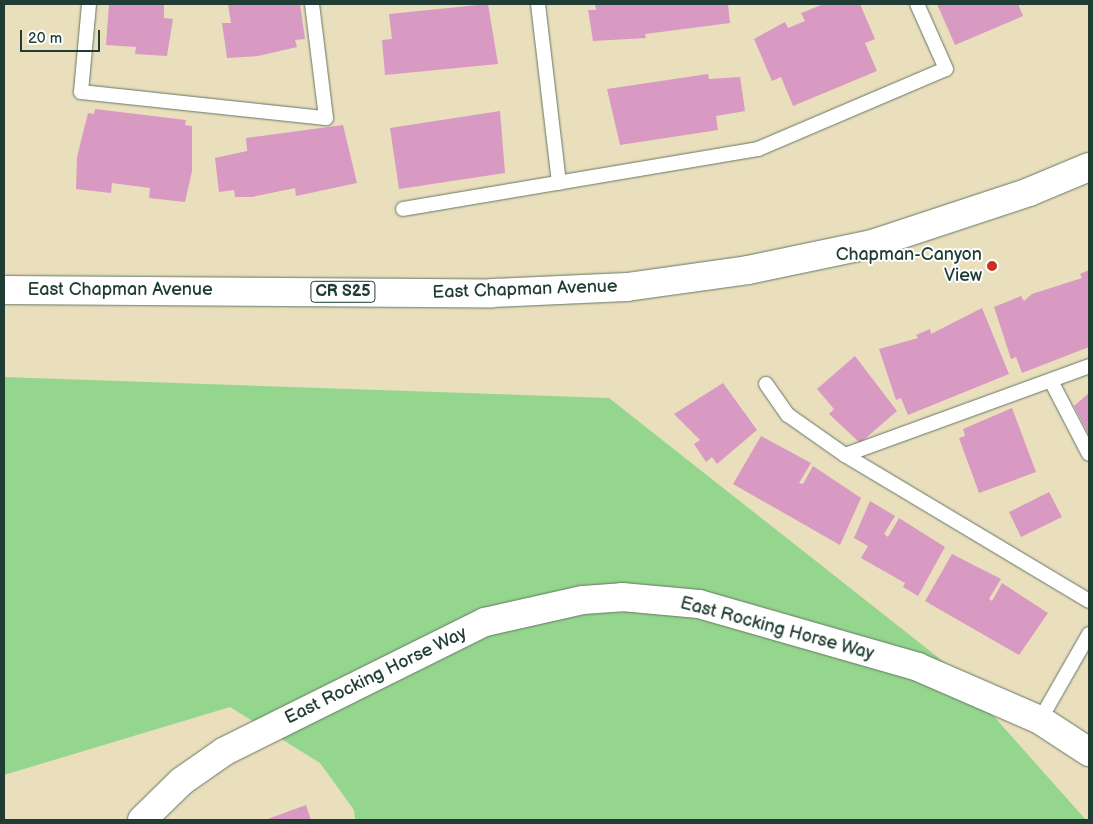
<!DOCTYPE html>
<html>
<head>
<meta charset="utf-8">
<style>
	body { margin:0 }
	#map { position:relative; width:1093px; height:824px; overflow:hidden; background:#e9dfbc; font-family:"Balsamiq Sans",sans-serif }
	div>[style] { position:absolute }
	.green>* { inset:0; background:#94d68d }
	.building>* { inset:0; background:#d899c2 }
	.roads { filter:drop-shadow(0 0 1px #667664) drop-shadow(0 0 1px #667664) }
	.service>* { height:14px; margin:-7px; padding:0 7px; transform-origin:7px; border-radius:7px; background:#fff }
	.minor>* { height:28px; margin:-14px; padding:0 14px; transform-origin:14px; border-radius:14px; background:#fff }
	.primary>* { height:28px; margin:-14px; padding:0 14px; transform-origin:14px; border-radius:14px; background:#fff }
	.dots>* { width:14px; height:14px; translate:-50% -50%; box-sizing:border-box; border:2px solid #fff; border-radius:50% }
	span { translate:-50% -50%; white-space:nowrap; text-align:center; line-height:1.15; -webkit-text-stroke:4px #fff; paint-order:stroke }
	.shield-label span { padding:1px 4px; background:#fff; border:1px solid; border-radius:4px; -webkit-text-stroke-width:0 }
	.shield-label { font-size:16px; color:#1f3d34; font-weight:700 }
	.poi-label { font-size:18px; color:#1f3d34 }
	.right { translate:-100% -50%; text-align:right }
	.street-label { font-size:18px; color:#1f3d34 }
	.frame { position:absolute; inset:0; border:5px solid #1f3d34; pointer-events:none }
	.scale { position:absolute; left:20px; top:30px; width:80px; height:22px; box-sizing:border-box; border:2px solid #1f3d34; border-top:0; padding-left:6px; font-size:15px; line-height:18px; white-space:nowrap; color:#1f3d34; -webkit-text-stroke:4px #fff; paint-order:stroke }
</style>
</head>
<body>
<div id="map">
	<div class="green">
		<i style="clip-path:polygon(4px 377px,609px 398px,949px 666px,1086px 820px,355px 820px,354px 810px,320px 763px,230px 707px,4px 775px)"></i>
	</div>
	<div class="building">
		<i style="clip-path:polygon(109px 4px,164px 4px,164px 18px,173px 19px,167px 56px,135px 54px,136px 47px,106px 45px)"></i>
		<i style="clip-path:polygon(228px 4px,300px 4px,305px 39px,295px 40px,297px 47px,258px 56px,227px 58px,222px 23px,231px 23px)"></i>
		<i style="clip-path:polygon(488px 4px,498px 64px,385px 75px,382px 40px,392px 39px,389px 14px)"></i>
		<i style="clip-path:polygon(595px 4px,728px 4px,730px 23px,645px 34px,646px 38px,593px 41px,588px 10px,596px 10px)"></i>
		<i style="clip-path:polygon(824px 4px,860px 4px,875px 39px,865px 43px,877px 71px,793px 106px,781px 77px,772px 81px,754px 39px,785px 22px,788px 28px,805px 21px,801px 13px)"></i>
		<i style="clip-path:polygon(937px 4px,1018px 4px,1023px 16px,955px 45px)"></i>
		<i style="clip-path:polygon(708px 74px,709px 79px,740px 77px,745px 111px,716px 116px,718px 130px,620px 145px,607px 89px)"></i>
		<i style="clip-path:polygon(95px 109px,186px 120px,185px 125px,192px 126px,192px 171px,185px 202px,149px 198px,150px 188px,112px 183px,111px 193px,76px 189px,77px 157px,88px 113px,94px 114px)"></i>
		<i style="clip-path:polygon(500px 111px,505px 173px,399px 189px,390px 128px)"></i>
		<i style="clip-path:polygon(343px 125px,357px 183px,296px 196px,295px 188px,252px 197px,235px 197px,234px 190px,219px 192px,215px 158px,247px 151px,246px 138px)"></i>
		<i style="clip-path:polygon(1089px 270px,1089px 347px,1022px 373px,1016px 357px,1011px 359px,994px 307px,1021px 296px,1024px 301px,1032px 294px,1082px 278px,1080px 274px)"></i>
		<i style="clip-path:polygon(982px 308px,1009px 374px,908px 415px,901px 398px,896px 400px,879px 349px,918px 338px,916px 335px,930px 329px,931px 334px)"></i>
		<i style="clip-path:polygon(855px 356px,897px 411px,860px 443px,829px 414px,834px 409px,817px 389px)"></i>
		<i style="clip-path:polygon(723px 383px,757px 430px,717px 464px,712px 457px,706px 462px,694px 444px,700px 440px,674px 414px)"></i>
		<i style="clip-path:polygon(1089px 393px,1089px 432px,1088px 433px,1074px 406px)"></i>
		<i style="clip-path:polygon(1012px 408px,1036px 472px,979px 493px,959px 438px,965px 436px,963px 429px)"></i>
		<i style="clip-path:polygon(761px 436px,811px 463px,799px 483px,803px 484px,813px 466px,861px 498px,840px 545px,733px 484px)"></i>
		<i style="clip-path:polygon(1049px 492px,1062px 517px,1021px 537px,1009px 512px)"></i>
		<i style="clip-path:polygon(870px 501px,895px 516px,884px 534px,888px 537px,899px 518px,945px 547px,918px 596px,903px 587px,905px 583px,861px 558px,868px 546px,854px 538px)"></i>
		<i style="clip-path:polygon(952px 554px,1001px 579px,989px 599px,992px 601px,1002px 583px,1048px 613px,1019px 655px,925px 601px)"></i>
		<i style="clip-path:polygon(306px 805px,311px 820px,265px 820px)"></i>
	</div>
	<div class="roads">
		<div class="service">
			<i style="left:89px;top:4px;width:88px;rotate:95.2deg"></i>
			<i style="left:81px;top:92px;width:246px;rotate:6.1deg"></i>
			<i style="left:326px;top:118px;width:115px;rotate:-97deg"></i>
			<i style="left:538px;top:4px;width:180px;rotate:83.3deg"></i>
			<i style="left:403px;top:209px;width:360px;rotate:-9.6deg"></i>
			<i style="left:758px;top:149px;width:204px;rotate:-23.1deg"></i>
			<i style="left:946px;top:69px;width:71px;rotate:-114deg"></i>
			<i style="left:1051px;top:381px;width:82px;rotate:62.5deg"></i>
			<i style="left:766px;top:384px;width:38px;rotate:55deg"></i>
			<i style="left:788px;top:415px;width:70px;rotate:35.1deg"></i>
			<i style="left:845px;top:455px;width:284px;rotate:30.9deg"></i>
			<i style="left:845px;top:455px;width:260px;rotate:-20deg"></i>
			<i style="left:1040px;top:720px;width:99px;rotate:-60.3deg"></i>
		</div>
		<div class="minor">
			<i style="left:142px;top:820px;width:56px;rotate:-44.3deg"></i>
			<i style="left:182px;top:781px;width:52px;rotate:-34.9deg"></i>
			<i style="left:225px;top:751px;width:290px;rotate:-26.4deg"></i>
			<i style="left:485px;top:622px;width:100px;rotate:-12.7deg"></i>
			<i style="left:583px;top:600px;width:39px;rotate:-4deg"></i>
			<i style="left:622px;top:597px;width:77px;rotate:5.2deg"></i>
			<i style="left:699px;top:604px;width:228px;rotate:16deg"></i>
			<i style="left:918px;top:667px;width:133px;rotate:23.5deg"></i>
			<i style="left:1040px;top:720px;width:59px;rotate:33.1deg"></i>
		</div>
		<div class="primary">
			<i style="left:4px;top:290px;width:488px;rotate:0.4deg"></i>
			<i style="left:492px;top:293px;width:135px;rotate:-2.5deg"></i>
			<i style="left:627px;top:287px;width:122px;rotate:-8deg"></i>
			<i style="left:748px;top:270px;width:127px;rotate:-11.8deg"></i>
			<i style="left:872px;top:244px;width:165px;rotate:-18.3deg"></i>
			<i style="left:1029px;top:192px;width:65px;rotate:-22.6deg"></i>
		</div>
	</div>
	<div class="dots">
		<i style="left:992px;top:266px;background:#c8321e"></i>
	</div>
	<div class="shield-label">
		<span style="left:343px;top:292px">CR S25</span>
	</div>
	<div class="poi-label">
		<span class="right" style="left:982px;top:266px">Chapman-Canyon<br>View</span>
	</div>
	<div class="street-label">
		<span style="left:120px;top:290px">East Chapman Avenue</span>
		<span style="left:525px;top:290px;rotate:-2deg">East Chapman Avenue</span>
		<span style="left:777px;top:629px;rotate:15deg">East Rocking Horse Way</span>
		<span style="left:376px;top:676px;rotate:-26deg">East Rocking Horse Way</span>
	</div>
	<div class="frame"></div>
	<div class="scale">20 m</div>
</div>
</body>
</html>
